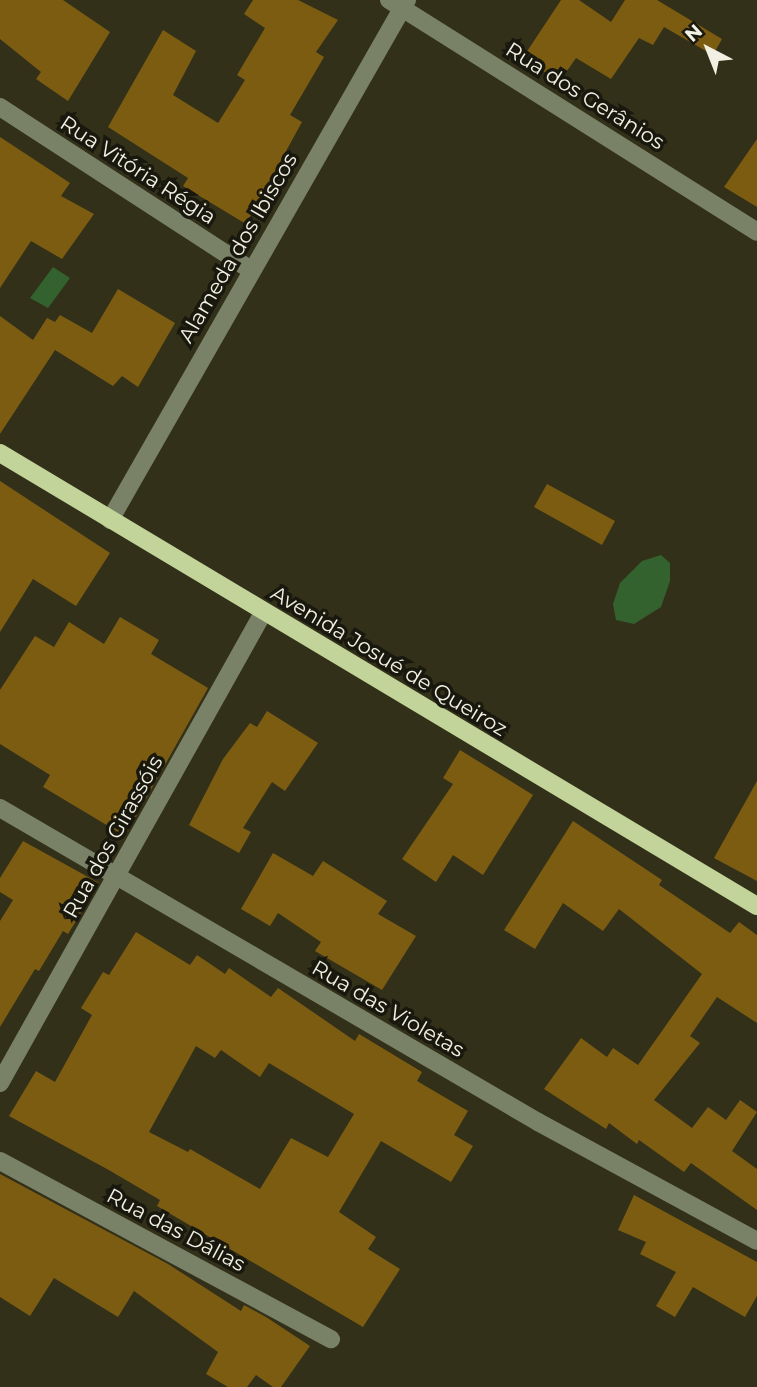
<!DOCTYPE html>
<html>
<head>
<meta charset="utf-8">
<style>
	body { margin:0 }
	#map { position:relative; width:757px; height:1387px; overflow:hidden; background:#33301a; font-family:Montserrat,sans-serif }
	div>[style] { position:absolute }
	.water>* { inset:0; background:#33622f }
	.building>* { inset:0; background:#7c5c11 }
	.minor>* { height:18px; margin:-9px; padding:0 9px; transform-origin:9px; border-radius:9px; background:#798266 }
	.major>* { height:18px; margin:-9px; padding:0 9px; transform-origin:9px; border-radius:9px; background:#c2d499 }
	span { translate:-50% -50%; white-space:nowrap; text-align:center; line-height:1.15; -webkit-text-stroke:7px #19180e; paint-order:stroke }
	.street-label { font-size:21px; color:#f1f0e2 }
	.north { position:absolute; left:673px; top:14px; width:70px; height:70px; -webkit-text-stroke:5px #19180e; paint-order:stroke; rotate:318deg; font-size:19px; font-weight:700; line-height:28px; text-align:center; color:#f1f0e2 }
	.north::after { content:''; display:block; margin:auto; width:24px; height:32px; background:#f1f0e2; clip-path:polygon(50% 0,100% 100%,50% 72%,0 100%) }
</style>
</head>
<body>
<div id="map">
	<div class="water">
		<i style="clip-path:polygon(53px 267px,70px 278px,48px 308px,30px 298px)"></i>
		<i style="clip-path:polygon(661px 555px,670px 563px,670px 581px,661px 607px,634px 624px,616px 620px,613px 604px,620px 583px,642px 561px)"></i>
	</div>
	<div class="building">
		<i style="clip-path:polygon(0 0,63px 0,110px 32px,68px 101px,36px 79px,41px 72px,0 39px)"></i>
		<i style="clip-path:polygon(253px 0,298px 0,338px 20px,316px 52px,324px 57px,290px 115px,302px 122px,246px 224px,183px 186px,188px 178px,108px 127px,163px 30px,196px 51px,173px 95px,218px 123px,245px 80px,237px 75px,265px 28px,244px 14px)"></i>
		<i style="clip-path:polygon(561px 0,579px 0,611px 22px,625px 0,657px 0,722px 39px,713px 55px,664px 27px,653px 45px,639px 38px,611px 79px,576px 58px,560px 81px,522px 59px)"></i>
		<i style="clip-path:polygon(0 137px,70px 183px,61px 196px,94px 214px,62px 259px,31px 241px,0 288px)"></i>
		<i style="clip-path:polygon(757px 139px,757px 207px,724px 187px)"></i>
		<i style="clip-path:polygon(118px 289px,175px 323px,138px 387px,122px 376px,113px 386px,55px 350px,0 434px,0 316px,33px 340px,47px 318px,55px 322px,60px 315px,92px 333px)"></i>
		<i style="clip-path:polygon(0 481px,110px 553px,76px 606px,33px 579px,0 632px)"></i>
		<i style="clip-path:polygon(547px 484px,615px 521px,602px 545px,534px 507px)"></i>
		<i style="clip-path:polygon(120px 617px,159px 640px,151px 654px,208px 688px,125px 836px,43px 787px,50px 775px,0 744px,0 690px,35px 636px,54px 647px,69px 622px,104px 644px)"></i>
		<i style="clip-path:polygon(267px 711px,318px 743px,285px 791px,272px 782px,243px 828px,251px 832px,239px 853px,189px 825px,223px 759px,250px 723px,257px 727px)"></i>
		<i style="clip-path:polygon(460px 750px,533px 795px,483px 875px,453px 855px,436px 882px,402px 859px,453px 784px,443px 778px)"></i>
		<i style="clip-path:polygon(757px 781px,757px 881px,714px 858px)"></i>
		<i style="clip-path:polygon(573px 821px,662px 880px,659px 885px,730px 933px,739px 922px,757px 935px,757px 1023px,717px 997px,690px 1036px,700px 1043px,654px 1100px,692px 1128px,708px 1107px,726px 1120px,740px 1100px,757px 1112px,732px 1151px,757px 1169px,757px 1210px,691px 1163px,684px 1172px,639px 1140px,637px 1144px,609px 1123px,606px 1129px,544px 1089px,581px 1038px,607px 1057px,613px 1048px,638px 1065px,702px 974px,619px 909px,603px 931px,563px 903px,535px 949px,504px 930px)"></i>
		<i style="clip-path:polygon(23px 841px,99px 883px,68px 934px,63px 931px,39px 971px,35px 969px,0 1027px,0 921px,13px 900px,0 892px,0 878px)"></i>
		<i style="clip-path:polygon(273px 853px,313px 876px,323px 861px,387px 901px,378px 914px,416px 936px,382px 990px,315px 951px,321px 942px,278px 913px,270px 926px,241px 909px)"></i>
		<i style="clip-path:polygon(evenodd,136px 932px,190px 965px,197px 955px,225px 974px,229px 968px,271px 997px,278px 988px,355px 1041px,359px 1034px,422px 1072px,417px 1081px,468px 1111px,454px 1135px,473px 1146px,451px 1182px,381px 1141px,339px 1212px,376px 1237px,368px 1249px,400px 1269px,363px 1327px,157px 1206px,160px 1200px,107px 1169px,9px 1116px,36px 1071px,55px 1082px,92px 1015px,81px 1008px,103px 972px,109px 975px,136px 932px,196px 1046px,215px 1058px,221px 1050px,260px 1077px,269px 1063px,354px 1114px,328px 1157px,291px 1138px,260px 1189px,190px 1149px,188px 1152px,149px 1132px,196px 1046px)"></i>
		<i style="clip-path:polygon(0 1174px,168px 1264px,241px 1311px,244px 1305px,266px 1317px,310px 1346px,281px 1387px,273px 1387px,256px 1375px,247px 1387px,228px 1387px,206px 1374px,218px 1352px,134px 1291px,118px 1317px,54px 1278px,30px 1316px,0 1297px)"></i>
		<i style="clip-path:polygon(634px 1195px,757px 1262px,757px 1296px,745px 1317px,693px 1287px,675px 1317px,656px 1306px,676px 1272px,640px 1254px,646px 1242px,618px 1230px)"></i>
	</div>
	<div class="minor">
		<i style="left:389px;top:0;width:435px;rotate:32.2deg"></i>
		<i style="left:0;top:107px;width:299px;rotate:33deg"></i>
		<i style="left:110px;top:520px;width:599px;rotate:-60.27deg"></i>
		<i style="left:0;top:808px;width:623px;rotate:30.27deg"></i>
		<i style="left:538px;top:1122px;width:249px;rotate:28.5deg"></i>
		<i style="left:0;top:1083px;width:539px;rotate:-60.77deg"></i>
		<i style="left:0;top:1161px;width:376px;rotate:28.3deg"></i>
	</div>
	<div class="major">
		<i style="left:0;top:453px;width:882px;rotate:30.9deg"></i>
	</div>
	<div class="street-label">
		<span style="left:585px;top:96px;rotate:32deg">Rua dos Gerânios</span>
		<span style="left:138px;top:170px;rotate:33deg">Rua Vitória Régia</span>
		<span style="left:238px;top:248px;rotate:-60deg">Alameda dos Ibiscos</span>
		<span style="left:389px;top:661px;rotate:31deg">Avenida Josué de Queiroz</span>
		<span style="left:113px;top:837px;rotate:-61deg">Rua dos Girassóis</span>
		<span style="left:388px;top:1009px;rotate:30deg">Rua das Violetas</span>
		<span style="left:176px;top:1230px;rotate:28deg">Rua das Dálias</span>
	</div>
	<div class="north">N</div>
</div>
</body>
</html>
